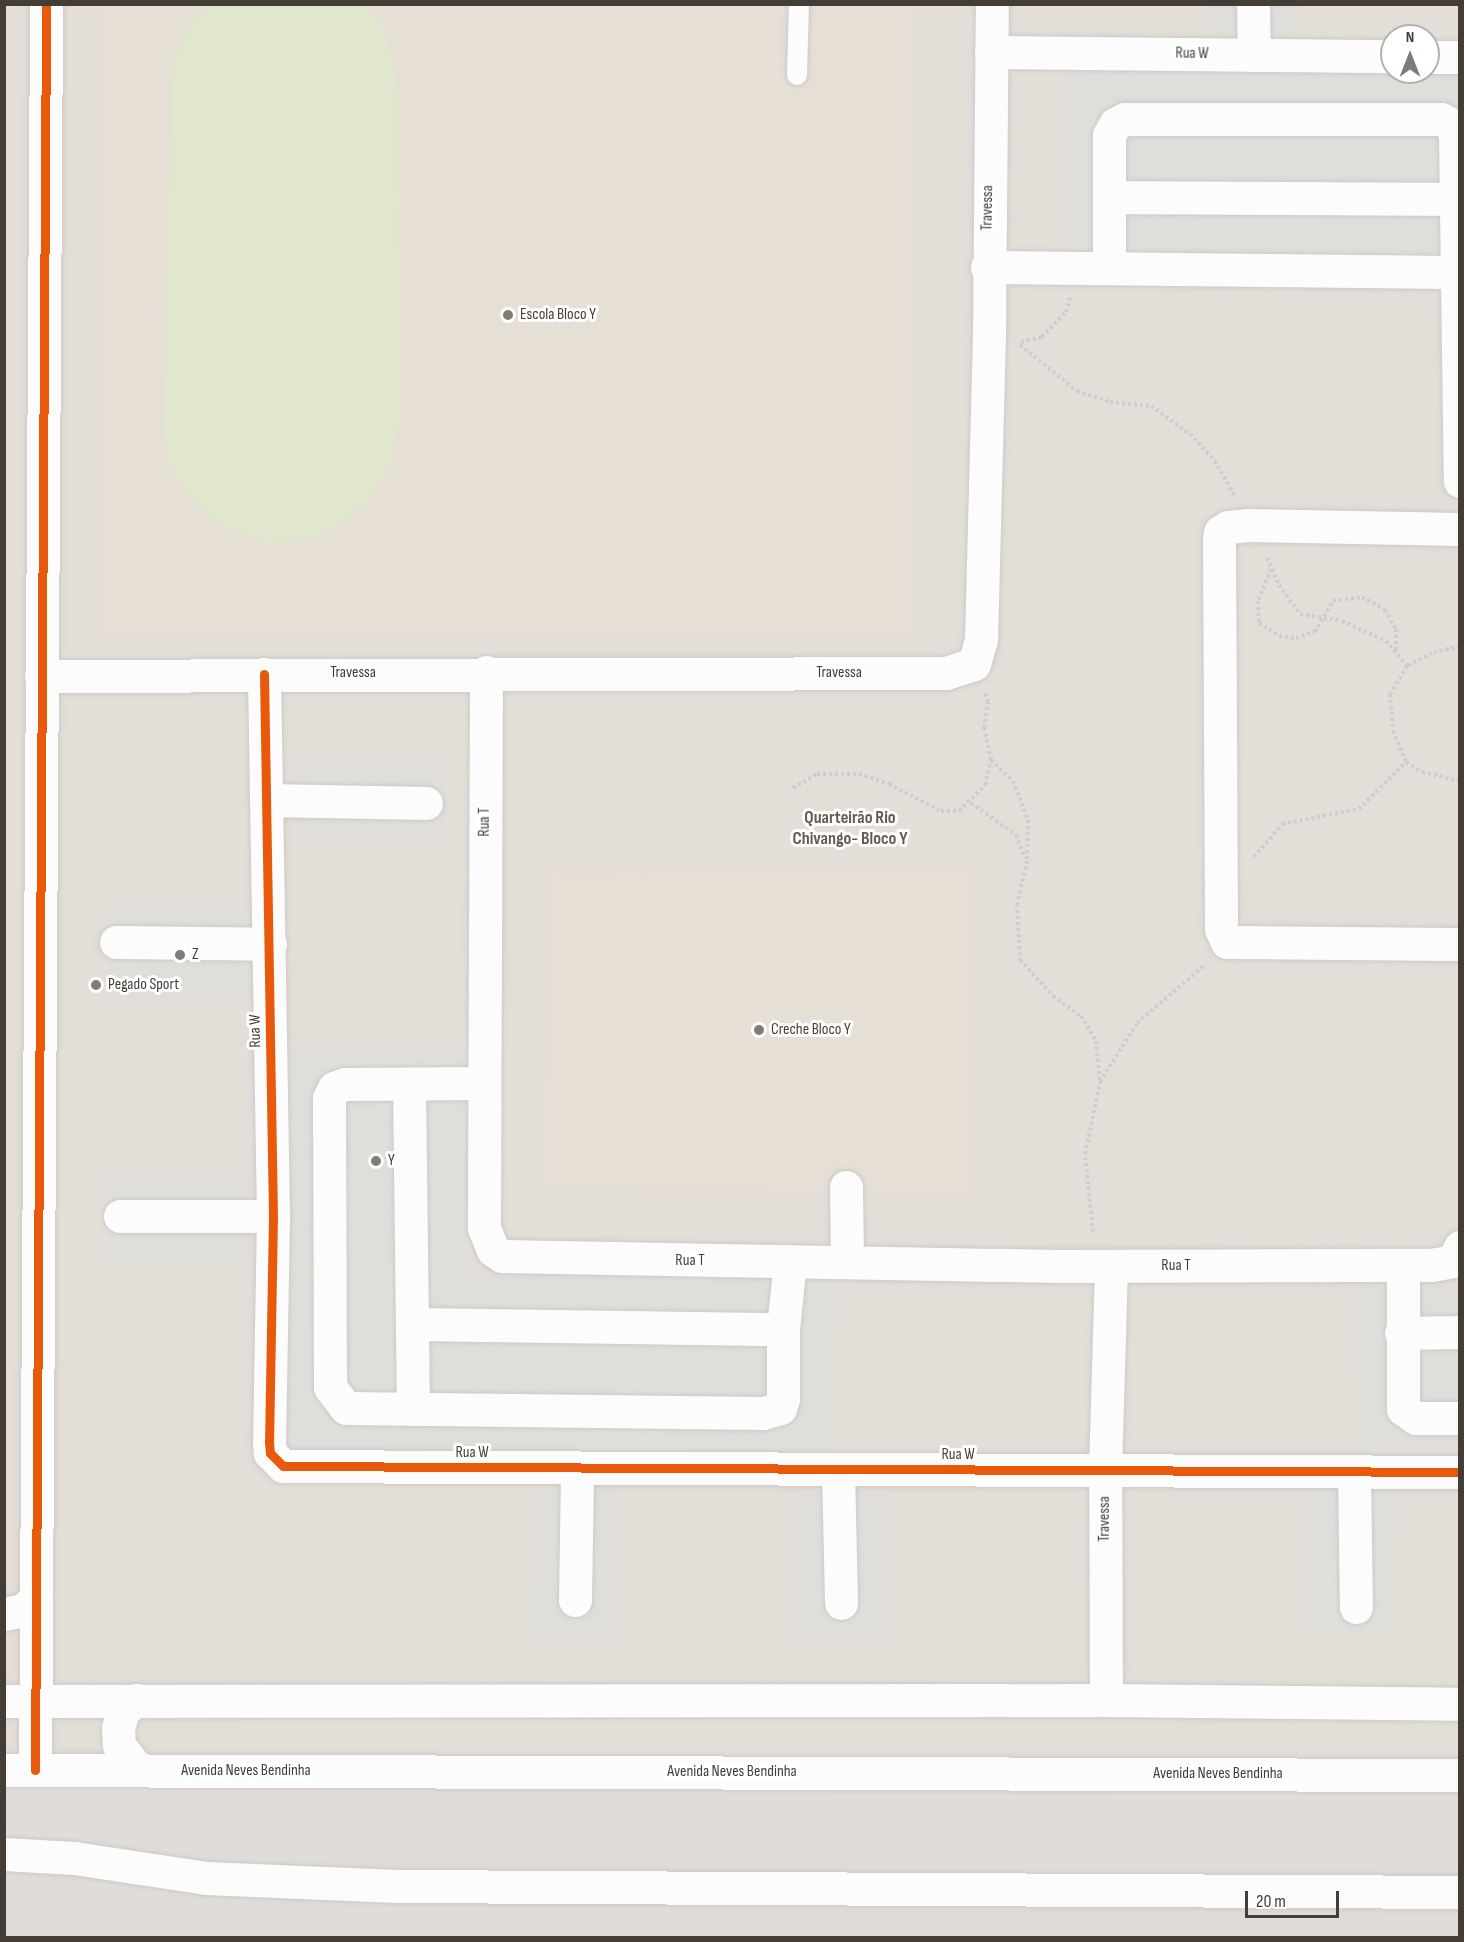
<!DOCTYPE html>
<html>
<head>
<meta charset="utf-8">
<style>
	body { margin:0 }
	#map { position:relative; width:1464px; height:1942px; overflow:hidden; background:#efedea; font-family:"Sofia Sans Condensed",sans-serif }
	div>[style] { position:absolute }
	.residential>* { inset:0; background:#e3ded7 }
	.industrial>* { inset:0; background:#e0ddd9 }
	.education>* { inset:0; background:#e5dfd6 }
	.green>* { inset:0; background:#e0e7cc }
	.parking>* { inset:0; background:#e0dedb }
	.path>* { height:4px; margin-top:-2px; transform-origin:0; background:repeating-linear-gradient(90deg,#d0cdcb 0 3px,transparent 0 6px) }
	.roads { filter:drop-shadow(0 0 2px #cdcac7) drop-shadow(0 0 2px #cdcac7) }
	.service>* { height:20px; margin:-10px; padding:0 10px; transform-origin:10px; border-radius:10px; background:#fdfcfc }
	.minor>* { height:33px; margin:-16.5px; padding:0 16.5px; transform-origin:16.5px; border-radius:16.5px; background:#fdfcfc }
	.tertiary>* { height:33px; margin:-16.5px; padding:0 16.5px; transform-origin:16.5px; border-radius:16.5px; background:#fdfcfc }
	.cycleway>* { height:9px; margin:-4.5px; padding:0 4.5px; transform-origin:4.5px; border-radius:4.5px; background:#e8590c }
	.dots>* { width:16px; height:16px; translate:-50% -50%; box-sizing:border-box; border:3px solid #fff; border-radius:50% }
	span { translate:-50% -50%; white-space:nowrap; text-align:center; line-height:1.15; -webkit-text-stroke:6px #fff; paint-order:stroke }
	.street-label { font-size:16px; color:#443d36 }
	.poi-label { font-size:16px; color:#443d36 }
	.left { translate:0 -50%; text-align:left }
	.neighbourhood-label { font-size:18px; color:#665a4f; font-weight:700 }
	.frame { position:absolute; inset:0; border:6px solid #443d36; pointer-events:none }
	.north { position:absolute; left:1380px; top:24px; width:60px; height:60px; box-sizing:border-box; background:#fff; border:2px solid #b4b1af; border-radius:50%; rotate:0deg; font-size:16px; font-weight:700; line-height:24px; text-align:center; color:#443d36 }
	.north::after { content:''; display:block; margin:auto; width:21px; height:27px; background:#807b75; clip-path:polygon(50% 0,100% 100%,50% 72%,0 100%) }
	.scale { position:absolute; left:1245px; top:1891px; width:94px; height:27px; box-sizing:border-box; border:3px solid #443d36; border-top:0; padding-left:8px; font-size:18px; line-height:21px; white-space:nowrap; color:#443d36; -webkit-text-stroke:4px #fff; paint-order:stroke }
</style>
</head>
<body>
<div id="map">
	<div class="residential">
		<i style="clip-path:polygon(evenodd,5px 5px,1459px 5px,1459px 1937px,5px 1938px,5px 5px,1392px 36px,1428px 36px,1428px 72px,1392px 72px,1392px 36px)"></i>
	</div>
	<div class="industrial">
		<i style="clip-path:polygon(5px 1792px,1459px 1799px,1459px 1937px,5px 1938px)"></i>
	</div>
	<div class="education">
		<i style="clip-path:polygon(105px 5px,911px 5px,911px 628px,104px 626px)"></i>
		<i style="clip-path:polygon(552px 873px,969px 876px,967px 1188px,549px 1184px)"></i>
	</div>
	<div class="green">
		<i style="clip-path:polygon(210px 4px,361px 5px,381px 22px,394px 67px,398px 93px,399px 421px,391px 464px,370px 498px,345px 521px,310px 539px,269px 543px,234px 531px,211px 518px,186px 491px,170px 464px,163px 437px,173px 61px,191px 25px)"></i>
	</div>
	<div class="parking">
		<i style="clip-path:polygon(1208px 5px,1296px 5px,1297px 31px,1208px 32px)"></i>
		<i style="clip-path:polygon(1067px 65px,1392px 72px,1428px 72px,1459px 66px,1459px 284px,1067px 283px)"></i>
		<i style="clip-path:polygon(445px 755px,445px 844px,300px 844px,299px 756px)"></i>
		<i style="clip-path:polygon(252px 910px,252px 999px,107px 999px,107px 911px)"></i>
		<i style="clip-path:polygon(288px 1045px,465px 1046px,465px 1276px,833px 1277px,832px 1451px,286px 1449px)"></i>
		<i style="clip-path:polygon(107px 1174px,253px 1174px,253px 1262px,108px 1263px)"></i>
		<i style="clip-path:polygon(1359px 1285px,1459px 1285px,1459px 1453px,1360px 1454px)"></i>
		<i style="clip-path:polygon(1304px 1487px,1393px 1487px,1392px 1632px,1303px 1631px)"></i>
		<i style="clip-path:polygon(531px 1489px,620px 1489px,619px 1634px,530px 1633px)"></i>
		<i style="clip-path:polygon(796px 1491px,885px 1491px,884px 1636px,795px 1635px)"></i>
	</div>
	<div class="path">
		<i style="left:1021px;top:342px;width:22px;rotate:-13deg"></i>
		<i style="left:1042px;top:337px;width:35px;rotate:-46deg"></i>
		<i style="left:1066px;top:312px;width:15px;rotate:-74deg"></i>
		<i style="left:1020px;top:345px;width:73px;rotate:38.9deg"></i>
		<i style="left:1077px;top:391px;width:35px;rotate:18deg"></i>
		<i style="left:1110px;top:402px;width:41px;rotate:5.6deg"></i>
		<i style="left:1151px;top:406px;width:48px;rotate:35.7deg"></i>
		<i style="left:1190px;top:434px;width:37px;rotate:47deg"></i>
		<i style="left:1215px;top:461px;width:40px;rotate:60.3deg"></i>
		<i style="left:1267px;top:558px;width:30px;rotate:66deg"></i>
		<i style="left:1279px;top:585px;width:36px;rotate:54deg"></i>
		<i style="left:1300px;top:614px;width:43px;rotate:9.5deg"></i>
		<i style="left:1342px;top:621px;width:48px;rotate:24.4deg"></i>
		<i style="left:1386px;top:641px;width:33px;rotate:50deg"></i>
		<i style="left:1271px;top:569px;width:35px;rotate:112deg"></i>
		<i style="left:1258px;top:601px;width:22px;rotate:87deg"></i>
		<i style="left:1259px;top:623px;width:24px;rotate:33deg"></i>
		<i style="left:1279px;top:636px;width:17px;rotate:7deg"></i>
		<i style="left:1296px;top:638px;width:20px;rotate:-18deg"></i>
		<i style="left:1315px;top:632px;width:36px;rotate:-60deg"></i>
		<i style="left:1333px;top:601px;width:29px;rotate:-8deg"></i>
		<i style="left:1362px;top:597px;width:26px;rotate:29deg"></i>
		<i style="left:1385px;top:610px;width:22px;rotate:60deg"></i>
		<i style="left:1396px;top:629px;width:23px;rotate:90deg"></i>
		<i style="left:1460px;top:646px;width:29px;rotate:166deg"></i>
		<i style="left:1432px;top:653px;width:28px;rotate:153deg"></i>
		<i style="left:1407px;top:666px;width:33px;rotate:121deg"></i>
		<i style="left:1390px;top:694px;width:37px;rotate:85deg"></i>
		<i style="left:1393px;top:731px;width:34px;rotate:67deg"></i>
		<i style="left:1406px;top:762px;width:19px;rotate:32deg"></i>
		<i style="left:1422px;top:772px;width:39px;rotate:13deg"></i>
		<i style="left:991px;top:760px;width:30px;rotate:44deg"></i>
		<i style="left:1013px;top:781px;width:42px;rotate:69deg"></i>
		<i style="left:1028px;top:820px;width:41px;rotate:91.4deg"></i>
		<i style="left:1027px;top:861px;width:44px;rotate:103.1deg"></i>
		<i style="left:1017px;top:904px;width:56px;rotate:86.9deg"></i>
		<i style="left:1020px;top:960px;width:49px;rotate:47.5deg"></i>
		<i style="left:1053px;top:996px;width:34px;rotate:36deg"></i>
		<i style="left:1081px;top:1016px;width:29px;rotate:59deg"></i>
		<i style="left:1096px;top:1041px;width:40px;rotate:84.3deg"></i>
		<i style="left:793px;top:788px;width:28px;rotate:-30deg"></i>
		<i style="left:817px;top:774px;width:42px"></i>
		<i style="left:859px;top:774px;width:32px;rotate:18deg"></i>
		<i style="left:889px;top:784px;width:59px;rotate:27.4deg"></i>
		<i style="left:941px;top:811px;width:18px"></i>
		<i style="left:959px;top:811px;width:37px;rotate:-45deg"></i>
		<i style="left:985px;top:785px;width:26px;rotate:-77deg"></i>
		<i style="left:991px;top:760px;width:33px;rotate:-102deg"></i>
		<i style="left:984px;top:728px;width:26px;rotate:-81deg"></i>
		<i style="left:988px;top:702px;width:11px;rotate:-112deg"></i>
		<i style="left:971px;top:803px;width:55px;rotate:35.4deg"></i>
		<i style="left:1016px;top:835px;width:25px;rotate:69deg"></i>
		<i style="left:1254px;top:857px;width:43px;rotate:-49.7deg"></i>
		<i style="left:1282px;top:824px;width:78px;rotate:-11deg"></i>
		<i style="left:1359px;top:809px;width:66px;rotate:-45deg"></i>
		<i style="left:1093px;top:1232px;width:78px;rotate:-95.9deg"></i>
		<i style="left:1085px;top:1154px;width:74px;rotate:-78.2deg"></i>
		<i style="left:1100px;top:1082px;width:70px;rotate:-57.9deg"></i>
		<i style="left:1137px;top:1023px;width:89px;rotate:-40.5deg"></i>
	</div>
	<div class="roads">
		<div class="service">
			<i style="left:797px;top:75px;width:71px;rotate:-88.4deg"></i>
		</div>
		<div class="minor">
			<i style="left:1253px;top:4px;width:51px;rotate:88.9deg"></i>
			<i style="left:991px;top:52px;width:401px;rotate:0.6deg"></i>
			<i style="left:1428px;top:57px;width:32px"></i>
			<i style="left:1112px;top:197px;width:343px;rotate:0.3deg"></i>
			<i style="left:987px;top:267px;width:473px;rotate:0.6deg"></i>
			<i style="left:1109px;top:268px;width:133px;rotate:-90deg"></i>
			<i style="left:1109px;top:135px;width:13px;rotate:-61deg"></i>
			<i style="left:1115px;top:124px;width:11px;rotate:-27deg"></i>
			<i style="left:1125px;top:119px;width:316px"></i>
			<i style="left:1441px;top:119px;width:13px;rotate:29deg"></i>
			<i style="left:1452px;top:125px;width:10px;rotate:73deg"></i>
			<i style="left:1455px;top:135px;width:346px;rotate:89.2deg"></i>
			<i style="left:1460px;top:529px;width:212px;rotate:-178.9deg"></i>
			<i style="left:1248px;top:525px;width:20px;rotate:174deg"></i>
			<i style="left:1228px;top:527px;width:9px;rotate:148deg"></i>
			<i style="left:1220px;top:532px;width:7px;rotate:98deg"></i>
			<i style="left:1219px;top:539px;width:390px;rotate:89.7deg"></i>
			<i style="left:1221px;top:929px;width:14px;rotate:65deg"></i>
			<i style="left:1227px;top:942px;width:233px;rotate:0.5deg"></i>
			<i style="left:486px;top:672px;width:556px;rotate:90.21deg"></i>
			<i style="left:484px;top:1228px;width:24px;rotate:68deg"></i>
			<i style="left:493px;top:1250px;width:11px;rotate:34deg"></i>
			<i style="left:502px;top:1256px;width:557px;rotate:1.03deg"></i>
			<i style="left:1059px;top:1266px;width:373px;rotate:-0.2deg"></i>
			<i style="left:1432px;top:1265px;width:21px;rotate:-11deg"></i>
			<i style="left:1453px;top:1261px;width:16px;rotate:-63deg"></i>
			<i style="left:264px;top:674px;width:542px;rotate:89.05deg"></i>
			<i style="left:273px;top:1216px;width:226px;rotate:91deg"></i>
			<i style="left:269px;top:1442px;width:11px;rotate:85deg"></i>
			<i style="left:270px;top:1453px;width:18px;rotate:45deg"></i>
			<i style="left:283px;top:1466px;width:1177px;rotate:0.29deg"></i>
			<i style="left:41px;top:676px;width:905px;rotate:-0.19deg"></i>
			<i style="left:946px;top:673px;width:29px;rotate:-18deg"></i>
			<i style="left:974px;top:664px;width:25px;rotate:-74deg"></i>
			<i style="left:981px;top:640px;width:307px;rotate:-88.5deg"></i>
			<i style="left:989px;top:333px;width:329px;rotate:-89.5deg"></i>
			<i style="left:268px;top:800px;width:158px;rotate:1.1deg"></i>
			<i style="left:116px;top:942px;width:154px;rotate:0.7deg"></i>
			<i style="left:483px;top:1083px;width:138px;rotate:179.6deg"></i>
			<i style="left:345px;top:1084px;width:12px;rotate:160deg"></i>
			<i style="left:334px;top:1088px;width:11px;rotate:117deg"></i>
			<i style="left:329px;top:1098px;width:289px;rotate:89.8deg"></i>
			<i style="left:330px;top:1387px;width:26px;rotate:53deg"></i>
			<i style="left:346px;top:1408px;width:417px;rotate:0.7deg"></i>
			<i style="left:763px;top:1413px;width:18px;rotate:-16deg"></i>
			<i style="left:780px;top:1408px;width:9px;rotate:-72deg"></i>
			<i style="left:783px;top:1399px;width:70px;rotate:-90deg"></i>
			<i style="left:783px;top:1329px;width:68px;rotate:-84.1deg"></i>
			<i style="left:409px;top:1084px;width:325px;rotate:89.3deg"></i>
			<i style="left:846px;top:1187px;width:75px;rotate:89.2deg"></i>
			<i style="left:120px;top:1216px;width:153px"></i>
			<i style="left:1403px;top:1265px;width:144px;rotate:90deg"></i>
			<i style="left:1403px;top:1409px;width:16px;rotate:35deg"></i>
			<i style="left:1416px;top:1418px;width:44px"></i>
			<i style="left:413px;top:1324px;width:370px;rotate:0.8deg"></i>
			<i style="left:1401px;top:1333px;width:59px;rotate:-1deg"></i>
			<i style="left:838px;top:1469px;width:134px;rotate:88.7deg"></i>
			<i style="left:1354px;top:1471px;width:136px;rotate:89.2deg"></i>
			<i style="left:575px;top:1600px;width:132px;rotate:-89.1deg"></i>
			<i style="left:1106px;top:1700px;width:230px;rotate:-90.2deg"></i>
			<i style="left:1105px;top:1470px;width:204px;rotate:-88.3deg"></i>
			<i style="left:4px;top:1854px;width:70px;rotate:3.3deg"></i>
			<i style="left:74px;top:1858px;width:134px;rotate:8.6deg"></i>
			<i style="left:206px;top:1878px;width:191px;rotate:2.4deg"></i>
			<i style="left:397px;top:1886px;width:1063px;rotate:0.32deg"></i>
		</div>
		<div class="tertiary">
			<i style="left:4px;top:1614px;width:19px;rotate:-12deg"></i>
			<i style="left:23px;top:1610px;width:18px;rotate:-43deg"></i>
			<i style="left:136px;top:1700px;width:17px;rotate:140deg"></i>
			<i style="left:123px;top:1711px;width:18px;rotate:106deg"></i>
			<i style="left:118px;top:1728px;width:17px;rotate:87deg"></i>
			<i style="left:119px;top:1745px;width:31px;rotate:53deg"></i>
			<i style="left:4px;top:1701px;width:1102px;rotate:-0.05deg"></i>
			<i style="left:1106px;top:1700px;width:354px;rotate:0.6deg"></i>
			<i style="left:4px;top:1770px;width:1456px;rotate:0.2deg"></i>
			<i style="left:35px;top:1770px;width:1766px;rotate:-89.64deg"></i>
		</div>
	</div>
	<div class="cycleway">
		<i style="left:264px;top:674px;width:542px;rotate:89.05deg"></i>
		<i style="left:273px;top:1216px;width:226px;rotate:91deg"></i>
		<i style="left:269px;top:1442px;width:11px;rotate:85deg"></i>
		<i style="left:270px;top:1453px;width:18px;rotate:45deg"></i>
		<i style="left:283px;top:1466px;width:1177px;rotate:0.29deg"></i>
		<i style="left:35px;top:1770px;width:1766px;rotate:-89.64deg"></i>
	</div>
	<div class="dots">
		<i style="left:508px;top:315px;background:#807b75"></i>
		<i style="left:180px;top:955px;background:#807b75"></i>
		<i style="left:96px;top:985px;background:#807b75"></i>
		<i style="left:759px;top:1030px;background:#807b75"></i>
		<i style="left:376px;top:1161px;background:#807b75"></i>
	</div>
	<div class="street-label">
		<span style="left:1192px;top:54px;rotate:1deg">Rua W</span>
		<span style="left:988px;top:208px;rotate:-89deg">Travessa</span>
		<span style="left:353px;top:673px">Travessa</span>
		<span style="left:839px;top:673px">Travessa</span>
		<span style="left:485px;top:822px;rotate:-90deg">Rua T</span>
		<span style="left:256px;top:1031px;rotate:-91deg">Rua W</span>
		<span style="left:690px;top:1261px">Rua T</span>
		<span style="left:1176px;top:1266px">Rua T</span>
		<span style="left:472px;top:1453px">Rua W</span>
		<span style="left:958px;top:1455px">Rua W</span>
		<span style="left:1105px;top:1519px;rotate:-90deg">Travessa</span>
		<span style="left:246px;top:1771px">Avenida Neves Bendinha</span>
		<span style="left:732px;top:1772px">Avenida Neves Bendinha</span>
		<span style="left:1218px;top:1774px">Avenida Neves Bendinha</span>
	</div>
	<div class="poi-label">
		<span class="left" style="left:520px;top:315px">Escola Bloco Y</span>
		<span class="left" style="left:192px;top:955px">Z</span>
		<span class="left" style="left:108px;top:985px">Pegado Sport</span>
		<span class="left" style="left:771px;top:1030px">Creche Bloco Y</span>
		<span class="left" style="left:388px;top:1161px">Y</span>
	</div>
	<div class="neighbourhood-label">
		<span style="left:850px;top:829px">Quarteirão Rio<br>Chivango- Bloco Y</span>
	</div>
	<div class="frame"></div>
	<div class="north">N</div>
	<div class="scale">20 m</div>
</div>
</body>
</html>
